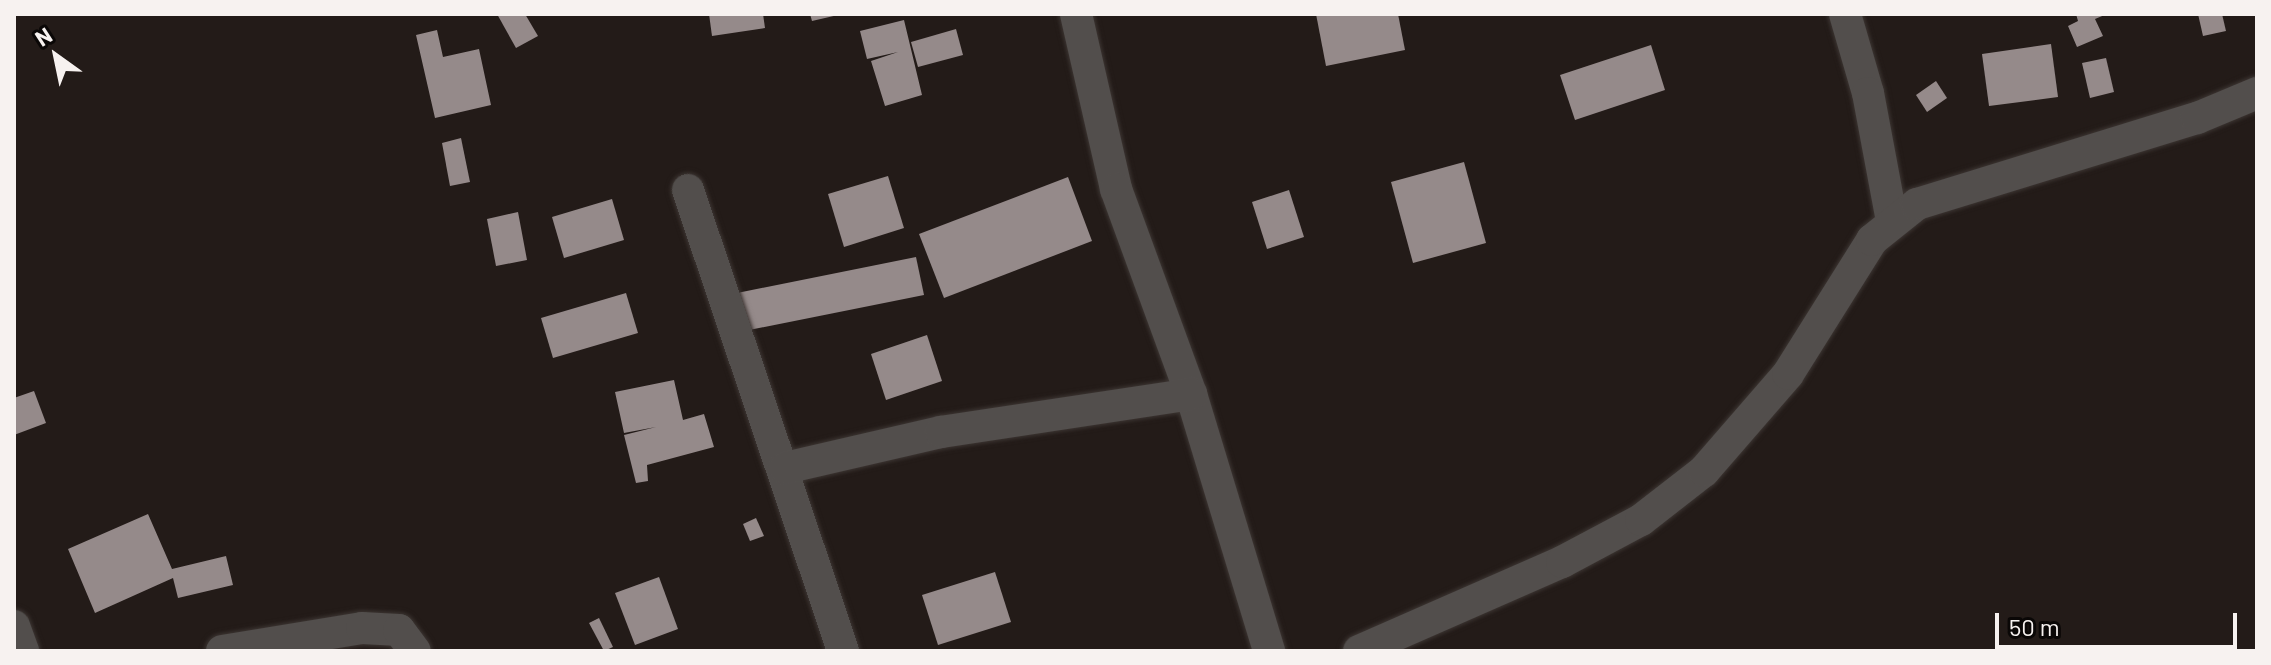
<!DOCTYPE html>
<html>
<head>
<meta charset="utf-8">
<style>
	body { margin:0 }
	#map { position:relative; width:2271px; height:665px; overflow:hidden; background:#231b18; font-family:Barlow,sans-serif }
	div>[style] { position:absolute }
	.building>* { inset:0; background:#958a8a }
	.roads { filter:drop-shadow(0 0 2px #3c3532) drop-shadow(0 0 2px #3c3532) }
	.minor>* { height:32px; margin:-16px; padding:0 16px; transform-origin:16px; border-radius:16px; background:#524e4c }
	span { translate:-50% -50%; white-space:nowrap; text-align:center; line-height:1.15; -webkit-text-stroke:6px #0a0706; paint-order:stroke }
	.frame { position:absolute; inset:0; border:16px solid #f7f2f0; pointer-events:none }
	.north { position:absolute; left:16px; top:16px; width:80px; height:80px; -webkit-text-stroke:6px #0a0706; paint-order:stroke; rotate:327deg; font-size:22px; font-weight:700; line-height:32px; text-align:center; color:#f7f2f0 }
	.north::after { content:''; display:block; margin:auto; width:28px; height:36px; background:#f7f2f0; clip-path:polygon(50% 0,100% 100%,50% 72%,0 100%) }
	.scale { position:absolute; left:1995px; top:613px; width:242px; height:36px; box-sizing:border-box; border:4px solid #f7f2f0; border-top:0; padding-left:10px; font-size:24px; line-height:28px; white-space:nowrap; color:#f7f2f0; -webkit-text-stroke:6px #0a0706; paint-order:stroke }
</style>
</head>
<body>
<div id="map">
	<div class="building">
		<i style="clip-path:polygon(497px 14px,525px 14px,538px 36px,516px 48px)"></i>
		<i style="clip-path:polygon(709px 14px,763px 14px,765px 28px,712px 36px)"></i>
		<i style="clip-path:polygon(810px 14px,838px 14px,838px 15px,812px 21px)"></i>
		<i style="clip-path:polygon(1316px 14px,1398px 14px,1405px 50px,1326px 66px)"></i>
		<i style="clip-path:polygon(2076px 14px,2107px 14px,2095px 19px,2103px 36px,2077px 47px,2068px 26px,2078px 21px)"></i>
		<i style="clip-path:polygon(2198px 14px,2222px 14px,2226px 31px,2203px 36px)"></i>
		<i style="clip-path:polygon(904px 20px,922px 95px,885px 106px,871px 61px,898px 52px,867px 59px,860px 31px)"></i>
		<i style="clip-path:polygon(956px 29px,963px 55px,918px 67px,911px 42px)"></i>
		<i style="clip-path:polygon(437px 30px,443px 57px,479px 49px,491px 105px,435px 118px,416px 35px)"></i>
		<i style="clip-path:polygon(2051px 44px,2058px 97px,1989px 106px,1982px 54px)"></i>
		<i style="clip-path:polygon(1651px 45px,1665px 90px,1575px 120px,1560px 75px)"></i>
		<i style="clip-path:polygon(2106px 58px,2114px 92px,2090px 98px,2082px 63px)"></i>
		<i style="clip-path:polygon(1936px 81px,1947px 98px,1927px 112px,1916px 95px)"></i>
		<i style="clip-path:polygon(461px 138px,470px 182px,450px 186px,442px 143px)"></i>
		<i style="clip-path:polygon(1464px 162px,1486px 243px,1413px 263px,1391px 182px)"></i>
		<i style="clip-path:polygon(888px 176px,904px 228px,844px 247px,828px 194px)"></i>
		<i style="clip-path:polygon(1068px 177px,1092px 241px,944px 298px,919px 234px)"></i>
		<i style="clip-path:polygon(1289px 190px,1304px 237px,1267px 249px,1252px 202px)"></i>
		<i style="clip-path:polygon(612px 199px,624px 240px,564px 258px,552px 217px)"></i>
		<i style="clip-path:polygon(518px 212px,527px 260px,496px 266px,487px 219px)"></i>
		<i style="clip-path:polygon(916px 257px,924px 295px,744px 331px,737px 293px)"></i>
		<i style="clip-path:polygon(626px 293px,638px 333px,553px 358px,541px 318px)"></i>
		<i style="clip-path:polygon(927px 335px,942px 381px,886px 400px,871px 354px)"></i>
		<i style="clip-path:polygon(674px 380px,683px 420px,704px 414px,714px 447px,647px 465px,648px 481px,636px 483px,624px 435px,656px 427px,624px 433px,615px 392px)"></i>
		<i style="clip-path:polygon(34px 391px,46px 423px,14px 435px,14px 398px)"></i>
		<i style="clip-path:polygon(148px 514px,172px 569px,226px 556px,233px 585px,178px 598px,173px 578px,95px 613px,68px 549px)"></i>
		<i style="clip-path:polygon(756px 518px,764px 536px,750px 541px,743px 524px)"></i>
		<i style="clip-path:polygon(995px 572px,1011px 622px,938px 645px,922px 595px)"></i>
		<i style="clip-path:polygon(659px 577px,678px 629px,635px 645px,615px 593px)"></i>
		<i style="clip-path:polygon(599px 618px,613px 647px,604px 651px,589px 623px)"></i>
	</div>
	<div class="roads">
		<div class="minor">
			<i style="left:1076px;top:14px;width:180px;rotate:77.1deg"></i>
			<i style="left:1116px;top:189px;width:218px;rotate:69.9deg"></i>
			<i style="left:1191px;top:394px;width:269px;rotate:73.1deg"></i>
			<i style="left:1845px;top:14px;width:82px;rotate:73.8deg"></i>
			<i style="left:1868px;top:93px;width:130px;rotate:79.4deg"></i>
			<i style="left:688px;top:190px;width:486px;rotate:71.4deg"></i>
			<i style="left:785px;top:468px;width:160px;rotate:-13deg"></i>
			<i style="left:941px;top:432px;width:253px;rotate:-8.6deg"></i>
			<i style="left:14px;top:626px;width:27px;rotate:70deg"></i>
			<i style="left:222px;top:651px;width:142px;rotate:-9.3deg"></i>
			<i style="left:362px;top:628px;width:37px;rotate:3deg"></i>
			<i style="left:399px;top:630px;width:26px;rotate:53deg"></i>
			<i style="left:1359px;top:651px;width:222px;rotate:-23.7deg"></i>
			<i style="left:1562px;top:562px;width:89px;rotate:-28deg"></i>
			<i style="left:1641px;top:520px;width:80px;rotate:-37.9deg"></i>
			<i style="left:1704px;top:471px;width:128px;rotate:-49.1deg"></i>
			<i style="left:1788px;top:374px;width:158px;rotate:-57.9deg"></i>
			<i style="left:1872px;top:240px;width:58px;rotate:-38.7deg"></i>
			<i style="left:1917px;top:204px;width:293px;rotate:-17.1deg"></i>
			<i style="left:2197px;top:118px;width:65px;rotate:-22.6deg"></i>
		</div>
	</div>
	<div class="frame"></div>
	<div class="north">N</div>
	<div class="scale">50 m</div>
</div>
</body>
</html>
